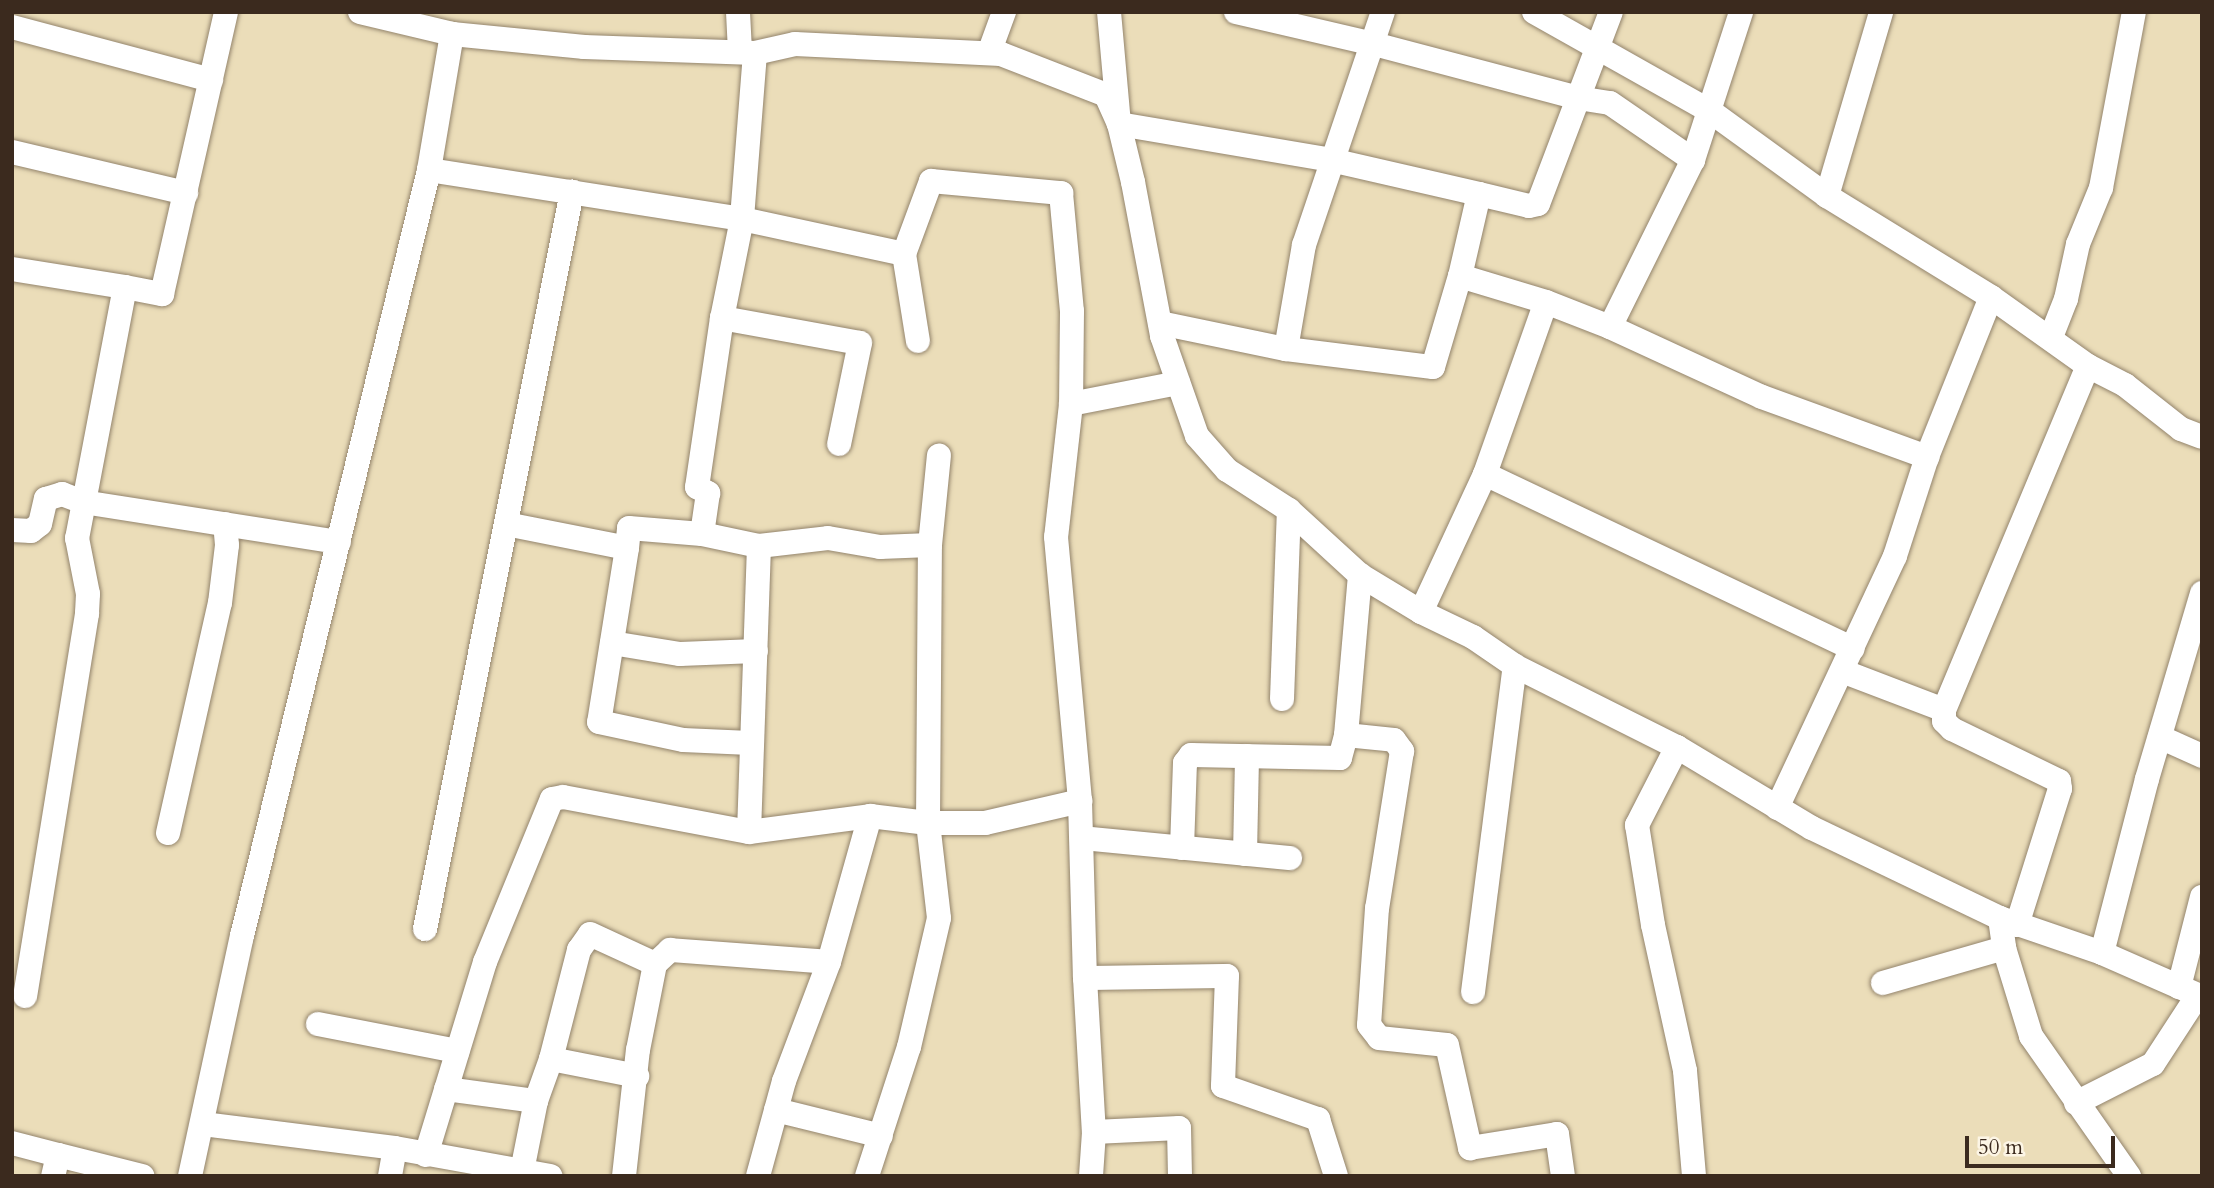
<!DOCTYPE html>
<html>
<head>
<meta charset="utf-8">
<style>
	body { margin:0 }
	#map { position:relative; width:2214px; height:1188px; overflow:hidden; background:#ebddb9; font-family:Cardo,serif }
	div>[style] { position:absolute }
	.roads { filter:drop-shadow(0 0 2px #93846c) drop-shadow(0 0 2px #93846c) }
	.minor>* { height:24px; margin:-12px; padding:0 12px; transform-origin:12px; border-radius:12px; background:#fff }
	span { translate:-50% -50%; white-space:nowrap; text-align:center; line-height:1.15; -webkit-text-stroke:6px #fcf5e5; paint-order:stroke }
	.frame { position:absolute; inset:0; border:14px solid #3b2a1e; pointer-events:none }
	.scale { position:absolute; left:1965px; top:1136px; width:150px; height:32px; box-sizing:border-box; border:4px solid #3b2a1e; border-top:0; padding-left:9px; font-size:21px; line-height:24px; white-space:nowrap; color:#3b2a1e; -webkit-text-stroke:5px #fcf5e5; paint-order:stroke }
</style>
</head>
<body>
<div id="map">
	<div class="roads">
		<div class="minor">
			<i style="left:360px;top:12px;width:95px;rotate:13.4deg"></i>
			<i style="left:452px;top:34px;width:133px;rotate:5.6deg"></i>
			<i style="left:584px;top:47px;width:171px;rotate:2deg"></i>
			<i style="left:755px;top:53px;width:41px;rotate:-12.7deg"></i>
			<i style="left:795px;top:44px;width:206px;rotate:2.8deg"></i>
			<i style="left:1001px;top:54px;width:113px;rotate:21.3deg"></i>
			<i style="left:1106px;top:95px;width:32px;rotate:66deg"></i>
			<i style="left:1119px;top:124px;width:60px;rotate:76.4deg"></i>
			<i style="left:1133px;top:182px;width:157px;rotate:79.3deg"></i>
			<i style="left:1162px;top:336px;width:106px;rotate:70.7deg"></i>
			<i style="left:1197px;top:436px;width:45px;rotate:48.6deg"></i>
			<i style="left:1227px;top:470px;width:74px;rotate:32.8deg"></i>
			<i style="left:1289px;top:510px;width:96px;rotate:42.5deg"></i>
			<i style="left:1360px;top:575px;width:71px;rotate:31.2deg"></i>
			<i style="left:1421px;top:612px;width:58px;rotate:25.7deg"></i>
			<i style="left:1473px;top:637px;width:51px;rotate:34.6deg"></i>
			<i style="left:1515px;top:666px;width:181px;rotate:26.6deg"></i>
			<i style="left:1677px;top:747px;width:157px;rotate:31deg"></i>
			<i style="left:1812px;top:828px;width:208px;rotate:25.6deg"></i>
			<i style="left:2000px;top:918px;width:108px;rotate:18.9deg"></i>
			<i style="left:2102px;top:953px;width:109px;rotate:23.7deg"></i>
			<i style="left:738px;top:12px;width:40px;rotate:87.1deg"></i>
			<i style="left:1109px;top:12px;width:112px;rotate:84.9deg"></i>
			<i style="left:1119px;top:124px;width:215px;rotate:9.6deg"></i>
			<i style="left:1331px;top:160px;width:152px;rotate:12.9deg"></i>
			<i style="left:1479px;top:194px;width:84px;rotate:103deg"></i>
			<i style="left:1236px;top:12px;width:142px;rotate:13.1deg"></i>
			<i style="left:1374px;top:44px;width:211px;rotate:14.8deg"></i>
			<i style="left:1578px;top:98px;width:32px;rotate:9deg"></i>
			<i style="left:1610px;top:103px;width:101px;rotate:34.5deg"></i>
			<i style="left:1534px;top:12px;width:202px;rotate:29.4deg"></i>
			<i style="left:1710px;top:111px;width:145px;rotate:36deg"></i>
			<i style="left:1827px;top:196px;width:193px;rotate:31.6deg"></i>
			<i style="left:1991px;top:297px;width:119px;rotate:35.4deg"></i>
			<i style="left:2088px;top:366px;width:42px;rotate:27.2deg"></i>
			<i style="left:2125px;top:385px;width:71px;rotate:38.2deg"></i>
			<i style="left:2181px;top:429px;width:22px;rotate:21deg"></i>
			<i style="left:12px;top:27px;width:206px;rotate:14.9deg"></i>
			<i style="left:755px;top:53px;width:167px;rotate:94.5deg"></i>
			<i style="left:742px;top:219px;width:101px;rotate:101.4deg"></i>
			<i style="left:722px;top:318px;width:171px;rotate:98.4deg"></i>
			<i style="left:697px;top:487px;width:13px;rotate:29deg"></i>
			<i style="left:708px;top:493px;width:41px;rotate:98.3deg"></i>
			<i style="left:702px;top:534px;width:58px;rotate:11.9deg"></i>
			<i style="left:759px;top:546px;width:286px;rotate:92deg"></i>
			<i style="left:749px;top:832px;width:122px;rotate:-7.5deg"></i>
			<i style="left:870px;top:816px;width:58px;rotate:6.9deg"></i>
			<i style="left:928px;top:823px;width:57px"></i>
			<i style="left:985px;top:823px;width:98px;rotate:-13deg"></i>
			<i style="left:989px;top:53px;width:44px;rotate:-69.9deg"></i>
			<i style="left:12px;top:152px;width:179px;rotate:13.3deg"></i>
			<i style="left:429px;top:170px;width:317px;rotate:8.9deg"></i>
			<i style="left:742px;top:219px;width:166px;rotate:12.2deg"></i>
			<i style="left:904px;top:254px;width:78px;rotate:-69.7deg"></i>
			<i style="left:931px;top:181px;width:131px;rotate:5.3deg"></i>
			<i style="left:1061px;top:193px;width:119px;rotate:84.7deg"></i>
			<i style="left:1072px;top:311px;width:93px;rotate:90.6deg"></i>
			<i style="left:1071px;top:404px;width:134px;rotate:96.4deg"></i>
			<i style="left:1056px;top:537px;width:265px;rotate:84.8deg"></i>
			<i style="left:1080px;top:801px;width:177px;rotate:88.4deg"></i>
			<i style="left:1085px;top:978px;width:154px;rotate:86.7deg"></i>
			<i style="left:1094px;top:1132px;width:44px;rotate:93.9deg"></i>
			<i style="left:1479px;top:194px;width:51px;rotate:13.5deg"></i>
			<i style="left:1529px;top:206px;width:9px;rotate:-13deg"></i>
			<i style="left:1538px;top:204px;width:205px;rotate:-69.2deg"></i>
			<i style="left:1827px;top:196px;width:192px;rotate:-73.6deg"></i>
			<i style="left:904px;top:254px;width:88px;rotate:80.9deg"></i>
			<i style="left:12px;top:269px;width:114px;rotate:9.1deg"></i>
			<i style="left:125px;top:287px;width:256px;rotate:100.8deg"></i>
			<i style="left:77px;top:538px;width:57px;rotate:78.9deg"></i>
			<i style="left:88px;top:594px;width:20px;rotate:93deg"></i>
			<i style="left:87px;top:614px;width:387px;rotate:99.2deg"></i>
			<i style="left:125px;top:287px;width:38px;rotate:11deg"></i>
			<i style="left:162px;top:294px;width:289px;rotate:-77.2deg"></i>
			<i style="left:722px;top:318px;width:140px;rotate:10.3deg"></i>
			<i style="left:860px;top:343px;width:103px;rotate:101.7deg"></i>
			<i style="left:1160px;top:323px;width:129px;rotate:11.7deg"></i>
			<i style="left:1286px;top:349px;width:148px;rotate:7deg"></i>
			<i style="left:1433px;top:367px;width:95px;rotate:-73.5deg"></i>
			<i style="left:1460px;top:276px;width:90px;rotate:16.8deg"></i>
			<i style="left:1546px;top:302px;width:69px;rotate:21.3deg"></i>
			<i style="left:1610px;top:327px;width:167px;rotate:24.7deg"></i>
			<i style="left:1762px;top:397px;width:176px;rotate:20deg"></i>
			<i style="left:1610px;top:327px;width:186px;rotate:-63.6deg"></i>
			<i style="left:1693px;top:160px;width:156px;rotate:-72deg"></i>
			<i style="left:2051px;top:337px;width:41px;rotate:-68.5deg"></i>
			<i style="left:2066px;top:299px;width:56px;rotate:-77.7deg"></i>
			<i style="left:2078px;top:244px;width:61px;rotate:-67.7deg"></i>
			<i style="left:2101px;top:188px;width:179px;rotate:-79.4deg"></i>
			<i style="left:1286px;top:349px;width:106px;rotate:-80.2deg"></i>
			<i style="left:1304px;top:245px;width:246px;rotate:-71.3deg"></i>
			<i style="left:1071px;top:404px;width:109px;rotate:-11.1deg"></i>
			<i style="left:1485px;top:474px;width:407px;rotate:25.4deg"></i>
			<i style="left:506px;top:524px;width:123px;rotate:11.2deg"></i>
			<i style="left:627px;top:548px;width:176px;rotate:99.1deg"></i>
			<i style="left:599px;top:722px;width:86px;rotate:12.1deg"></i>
			<i style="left:683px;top:740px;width:67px;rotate:2.6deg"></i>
			<i style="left:12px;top:530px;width:19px;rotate:3deg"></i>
			<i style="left:31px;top:531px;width:11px;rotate:-38deg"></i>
			<i style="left:40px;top:524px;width:26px;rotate:-77deg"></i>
			<i style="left:46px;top:499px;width:17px;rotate:-17deg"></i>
			<i style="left:62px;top:494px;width:22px;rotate:21deg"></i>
			<i style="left:83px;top:502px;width:259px;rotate:8.9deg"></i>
			<i style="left:759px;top:546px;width:69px;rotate:-6.6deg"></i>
			<i style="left:828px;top:538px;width:53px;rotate:9.8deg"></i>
			<i style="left:880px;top:547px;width:50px;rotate:-2.3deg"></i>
			<i style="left:627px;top:548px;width:20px;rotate:-84deg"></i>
			<i style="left:629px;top:528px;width:73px;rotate:4.7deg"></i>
			<i style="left:1421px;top:612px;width:152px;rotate:-65.1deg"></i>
			<i style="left:1485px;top:474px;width:182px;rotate:-70.5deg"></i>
			<i style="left:612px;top:643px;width:69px;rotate:9.2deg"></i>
			<i style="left:680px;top:654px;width:76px;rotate:-2.3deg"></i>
			<i style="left:1842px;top:671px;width:109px;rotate:20.9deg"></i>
			<i style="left:1282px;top:699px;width:189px;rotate:-87.9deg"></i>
			<i style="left:1346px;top:735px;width:48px;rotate:5.9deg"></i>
			<i style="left:1394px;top:740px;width:14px;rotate:54deg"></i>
			<i style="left:1402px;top:751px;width:159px;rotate:99deg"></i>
			<i style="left:1377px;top:908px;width:117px;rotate:93.9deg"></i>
			<i style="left:1369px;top:1025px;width:16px;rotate:52deg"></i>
			<i style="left:1379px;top:1038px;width:68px;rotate:5.9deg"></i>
			<i style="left:1447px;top:1045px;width:106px;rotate:77.4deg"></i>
			<i style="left:1470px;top:1148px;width:88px;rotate:-9.1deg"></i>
			<i style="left:1557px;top:1134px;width:42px;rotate:81.9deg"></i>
			<i style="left:2160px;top:737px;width:46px;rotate:24.3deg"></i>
			<i style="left:1677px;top:747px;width:88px;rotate:117.1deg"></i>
			<i style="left:1637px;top:825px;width:101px;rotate:80.9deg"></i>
			<i style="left:1653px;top:925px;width:149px;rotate:77.6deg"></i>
			<i style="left:1685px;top:1071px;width:105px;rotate:85.1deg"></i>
			<i style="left:1777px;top:808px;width:278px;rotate:-64.9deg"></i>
			<i style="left:1895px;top:556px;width:104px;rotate:-72.1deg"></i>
			<i style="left:1927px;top:457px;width:172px;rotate:-68.2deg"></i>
			<i style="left:168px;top:833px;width:236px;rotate:-77.3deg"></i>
			<i style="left:220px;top:603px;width:58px;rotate:-83.1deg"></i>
			<i style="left:227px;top:545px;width:21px;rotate:-95deg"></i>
			<i style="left:1082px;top:838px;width:209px;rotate:5.5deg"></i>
			<i style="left:1182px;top:848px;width:85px;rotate:-88deg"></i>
			<i style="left:1185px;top:763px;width:10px;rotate:-53deg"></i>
			<i style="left:1191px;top:755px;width:149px;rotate:1.2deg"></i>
			<i style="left:1340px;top:758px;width:24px;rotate:-75deg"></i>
			<i style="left:1346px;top:735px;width:161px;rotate:-85deg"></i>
			<i style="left:1245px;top:854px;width:98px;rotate:-88.8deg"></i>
			<i style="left:2000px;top:918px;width:30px;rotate:82deg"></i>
			<i style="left:2004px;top:948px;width:92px;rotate:72.9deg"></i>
			<i style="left:2031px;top:1036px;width:171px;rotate:55deg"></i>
			<i style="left:2017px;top:925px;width:143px;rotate:-72.5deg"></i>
			<i style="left:2060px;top:789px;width:8px;rotate:-97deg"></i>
			<i style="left:2059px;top:781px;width:119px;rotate:-154.1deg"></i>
			<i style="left:1952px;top:729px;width:11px;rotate:-135deg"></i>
			<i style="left:1944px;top:721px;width:11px;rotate:-90deg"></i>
			<i style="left:1944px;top:710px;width:373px;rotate:-67.3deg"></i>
			<i style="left:425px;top:929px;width:752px;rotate:-78.72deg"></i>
			<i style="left:2102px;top:953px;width:180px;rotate:-75.5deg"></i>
			<i style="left:2147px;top:779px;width:194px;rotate:-73.5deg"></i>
			<i style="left:1085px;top:978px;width:142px;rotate:-0.8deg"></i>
			<i style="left:1227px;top:976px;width:110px;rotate:92.1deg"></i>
			<i style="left:1223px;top:1086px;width:101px;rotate:19.2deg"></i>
			<i style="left:1318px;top:1119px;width:60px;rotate:72.5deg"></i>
			<i style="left:1883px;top:983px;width:126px;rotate:-16.1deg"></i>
			<i style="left:2179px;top:987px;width:93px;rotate:-75.7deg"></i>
			<i style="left:1473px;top:992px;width:329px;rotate:-82.7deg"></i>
			<i style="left:318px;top:1024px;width:142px;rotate:11deg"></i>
			<i style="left:551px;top:1059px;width:113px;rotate:-75.6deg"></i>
			<i style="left:579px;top:950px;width:19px;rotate:-55deg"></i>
			<i style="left:590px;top:934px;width:72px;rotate:24.8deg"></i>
			<i style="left:655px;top:964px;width:21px;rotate:-43deg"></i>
			<i style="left:670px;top:950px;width:159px;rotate:4.3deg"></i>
			<i style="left:446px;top:1089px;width:91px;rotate:7.6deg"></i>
			<i style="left:536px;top:1101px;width:45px;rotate:-70.3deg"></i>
			<i style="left:551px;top:1059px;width:88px;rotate:11.2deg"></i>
			<i style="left:2076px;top:1103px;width:86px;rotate:-26.9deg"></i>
			<i style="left:2153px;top:1064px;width:82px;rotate:-56.9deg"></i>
			<i style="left:776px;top:1110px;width:108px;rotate:13.9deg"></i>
			<i style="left:203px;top:1124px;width:193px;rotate:7.1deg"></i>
			<i style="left:395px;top:1148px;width:158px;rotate:10.2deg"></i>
			<i style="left:1094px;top:1132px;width:85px;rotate:-2.7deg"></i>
			<i style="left:1179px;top:1128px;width:48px;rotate:88.8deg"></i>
			<i style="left:12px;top:1143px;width:48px;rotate:14.6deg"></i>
			<i style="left:58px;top:1155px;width:22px;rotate:103deg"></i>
			<i style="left:58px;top:1155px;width:87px;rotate:14deg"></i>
			<i style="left:426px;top:1155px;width:202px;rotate:-73deg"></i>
			<i style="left:485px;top:962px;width:176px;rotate:-67.7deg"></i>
			<i style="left:552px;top:799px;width:11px;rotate:-10deg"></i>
			<i style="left:563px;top:797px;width:189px;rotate:10.7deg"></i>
			<i style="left:190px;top:1176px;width:246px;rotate:-77.8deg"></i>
			<i style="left:242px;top:936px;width:788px;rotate:-76.28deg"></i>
			<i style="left:429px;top:170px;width:138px;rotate:-80.4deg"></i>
			<i style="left:390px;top:1176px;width:28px;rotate:-80deg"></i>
			<i style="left:521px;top:1176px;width:76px;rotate:-78.7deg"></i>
			<i style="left:624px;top:1176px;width:127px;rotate:-83.7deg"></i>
			<i style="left:638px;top:1050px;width:88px;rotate:-78.8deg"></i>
			<i style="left:758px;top:1176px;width:98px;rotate:-74.7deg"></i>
			<i style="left:784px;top:1081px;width:127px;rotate:-69.3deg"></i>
			<i style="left:829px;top:962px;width:152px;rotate:-74.3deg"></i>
			<i style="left:867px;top:1176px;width:136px;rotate:-72deg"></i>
			<i style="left:909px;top:1047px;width:132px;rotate:-76.9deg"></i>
			<i style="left:939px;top:918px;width:96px;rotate:-96.6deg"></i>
			<i style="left:928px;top:823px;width:278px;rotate:-89.6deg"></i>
			<i style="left:930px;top:545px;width:90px;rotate:-84.3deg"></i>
		</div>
	</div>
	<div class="frame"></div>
	<div class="scale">50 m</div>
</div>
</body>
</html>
